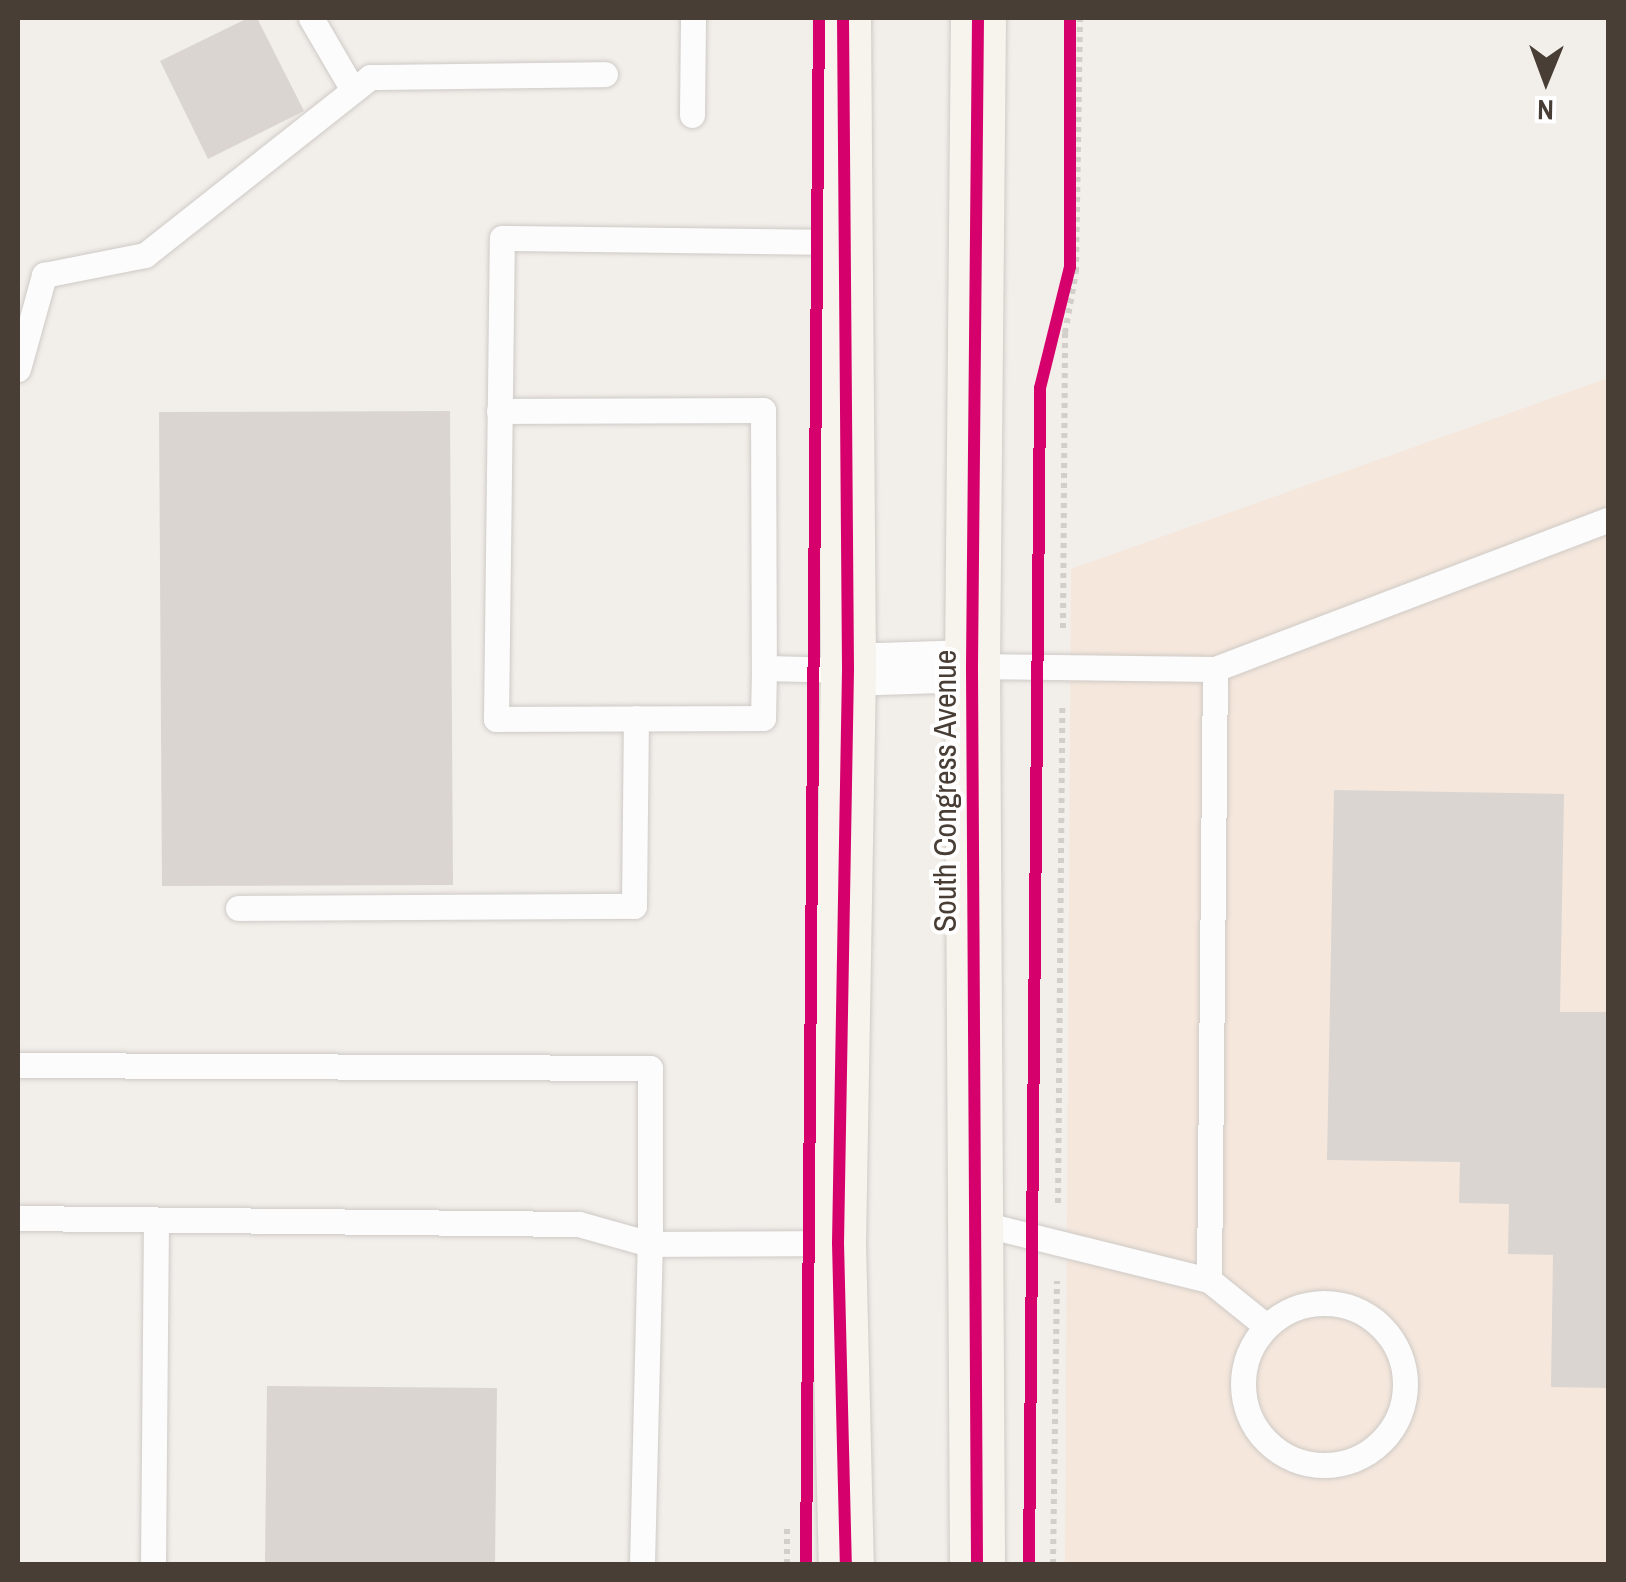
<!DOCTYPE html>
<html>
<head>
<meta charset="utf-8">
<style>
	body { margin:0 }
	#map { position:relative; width:1626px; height:1582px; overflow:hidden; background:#f2eeea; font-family:"Archivo Narrow",sans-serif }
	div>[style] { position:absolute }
	.commercial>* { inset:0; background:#f5e7dc }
	.building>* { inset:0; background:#dad5d1 }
	.path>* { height:6px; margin-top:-3px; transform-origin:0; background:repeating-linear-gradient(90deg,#d2ceca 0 5px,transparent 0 10px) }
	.roads { filter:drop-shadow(0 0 2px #cecac6) drop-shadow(0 0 2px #cecac6) }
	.lane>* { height:25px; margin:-12.5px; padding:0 12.5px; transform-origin:12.5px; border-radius:12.5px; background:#fdfcfc }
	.lane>.ring { margin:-12.5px; padding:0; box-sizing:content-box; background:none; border:25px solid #fdfcfc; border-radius:50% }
	.street>* { height:52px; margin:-26px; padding:0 26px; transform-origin:26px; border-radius:26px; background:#fdfcfc }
	.secondary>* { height:55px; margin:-27.5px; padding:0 27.5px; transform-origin:27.5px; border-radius:27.5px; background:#f7f4ee }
	.cycleway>* { height:12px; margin:-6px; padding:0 6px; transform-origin:6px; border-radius:6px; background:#d6006c }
	span { translate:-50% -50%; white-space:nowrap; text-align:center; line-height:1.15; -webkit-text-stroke:8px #fff; paint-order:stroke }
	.street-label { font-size:32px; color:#483e35 }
	.frame { position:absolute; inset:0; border:20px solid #483e35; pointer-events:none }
	.north { position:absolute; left:1496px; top:30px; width:100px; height:100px; -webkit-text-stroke:8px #fff; paint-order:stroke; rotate:181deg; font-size:28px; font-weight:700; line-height:40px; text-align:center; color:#483e35 }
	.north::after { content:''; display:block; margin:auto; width:35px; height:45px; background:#483e35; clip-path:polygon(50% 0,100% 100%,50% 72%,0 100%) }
</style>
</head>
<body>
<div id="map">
	<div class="commercial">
		<i style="clip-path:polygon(1608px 378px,1608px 1564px,1065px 1564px,1071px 569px)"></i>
	</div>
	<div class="building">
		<i style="clip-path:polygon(248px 18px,257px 18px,304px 111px,208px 159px,160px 61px)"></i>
		<i style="clip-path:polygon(450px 411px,453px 885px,162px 886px,159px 412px)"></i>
		<i style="clip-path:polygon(1334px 790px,1564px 794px,1560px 1012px,1608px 1012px,1608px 1388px,1551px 1387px,1553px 1255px,1508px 1254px,1509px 1204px,1459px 1203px,1460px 1162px,1327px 1160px)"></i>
		<i style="clip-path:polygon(267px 1386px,497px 1388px,495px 1564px,265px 1564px)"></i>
	</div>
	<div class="path">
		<i style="left:1063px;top:628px;width:295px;rotate:-89.6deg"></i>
		<i style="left:1065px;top:333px;width:62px;rotate:-79.8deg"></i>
		<i style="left:1076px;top:272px;width:254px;rotate:-89.1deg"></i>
		<i style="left:1058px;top:1203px;width:497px;rotate:-89.5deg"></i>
		<i style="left:787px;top:1564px;width:35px;rotate:-90deg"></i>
		<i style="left:1053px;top:1564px;width:283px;rotate:-89.2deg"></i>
	</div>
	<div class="roads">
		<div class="lane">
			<i style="left:311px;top:18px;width:83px;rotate:59.7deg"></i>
			<i style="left:692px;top:115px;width:97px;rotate:-89.4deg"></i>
			<i style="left:18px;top:369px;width:98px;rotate:-74.5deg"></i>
			<i style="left:44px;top:275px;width:103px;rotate:-11.2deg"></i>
			<i style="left:145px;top:255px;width:287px;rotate:-38.3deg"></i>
			<i style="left:370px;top:77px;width:235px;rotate:-0.7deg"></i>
			<i style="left:499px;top:411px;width:264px;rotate:-0.2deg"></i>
			<i style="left:763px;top:410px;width:258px;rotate:89.8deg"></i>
			<i style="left:764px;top:668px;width:84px;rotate:1.4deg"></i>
			<i style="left:972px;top:666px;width:243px;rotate:0.7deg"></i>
			<i style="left:1215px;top:669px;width:420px;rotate:-20.8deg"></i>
			<i style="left:764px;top:668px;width:50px;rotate:91.1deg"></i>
			<i style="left:763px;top:718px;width:267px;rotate:179.8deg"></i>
			<i style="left:496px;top:719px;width:481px;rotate:-89.3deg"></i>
			<i style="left:502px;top:238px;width:343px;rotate:0.7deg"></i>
			<i style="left:238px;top:908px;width:396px;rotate:-0.3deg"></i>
			<i style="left:634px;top:906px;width:188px;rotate:-89.4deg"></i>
			<i style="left:18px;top:1065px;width:632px;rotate:0.27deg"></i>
			<i style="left:650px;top:1068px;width:176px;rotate:90deg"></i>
			<i style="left:650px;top:1244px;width:74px;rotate:-164.3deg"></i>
			<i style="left:579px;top:1224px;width:561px;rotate:-179.39deg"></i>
			<i style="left:974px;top:1222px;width:242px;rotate:13.9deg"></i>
			<i style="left:1209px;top:1280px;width:73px;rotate:38.9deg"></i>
			<i style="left:1209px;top:1280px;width:611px;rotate:-89.44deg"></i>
			<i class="ring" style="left:1243px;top:1303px;width:137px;height:137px"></i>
			<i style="left:153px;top:1564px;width:344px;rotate:-89.5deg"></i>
			<i style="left:642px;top:1564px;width:320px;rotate:-88.6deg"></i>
			<i style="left:650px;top:1244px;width:188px;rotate:-0.3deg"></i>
		</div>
		<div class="street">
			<i style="left:848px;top:670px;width:124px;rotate:-1.8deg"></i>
		</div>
		<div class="secondary">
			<i style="left:843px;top:18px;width:652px;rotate:89.56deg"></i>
			<i style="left:848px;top:670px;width:573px;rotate:91deg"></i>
			<i style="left:838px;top:1243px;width:321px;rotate:88.6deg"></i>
			<i style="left:977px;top:1564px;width:898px;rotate:-90.32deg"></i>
			<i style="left:972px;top:666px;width:648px;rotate:-89.47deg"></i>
		</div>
	</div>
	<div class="cycleway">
		<i style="left:843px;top:18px;width:652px;rotate:89.56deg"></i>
		<i style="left:848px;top:670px;width:573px;rotate:91deg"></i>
		<i style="left:838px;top:1243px;width:321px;rotate:88.6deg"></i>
		<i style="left:806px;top:1564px;width:1546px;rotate:-89.52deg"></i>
		<i style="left:977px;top:1564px;width:898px;rotate:-90.32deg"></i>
		<i style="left:972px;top:666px;width:648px;rotate:-89.47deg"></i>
		<i style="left:1029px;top:1564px;width:1176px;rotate:-89.46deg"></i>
		<i style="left:1040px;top:388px;width:125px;rotate:-76.1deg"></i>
		<i style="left:1070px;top:267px;width:249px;rotate:-90deg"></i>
	</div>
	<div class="street-label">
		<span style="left:945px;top:791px;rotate:-90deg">South Congress Avenue</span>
	</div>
	<div class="frame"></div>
	<div class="north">N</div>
</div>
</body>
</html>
